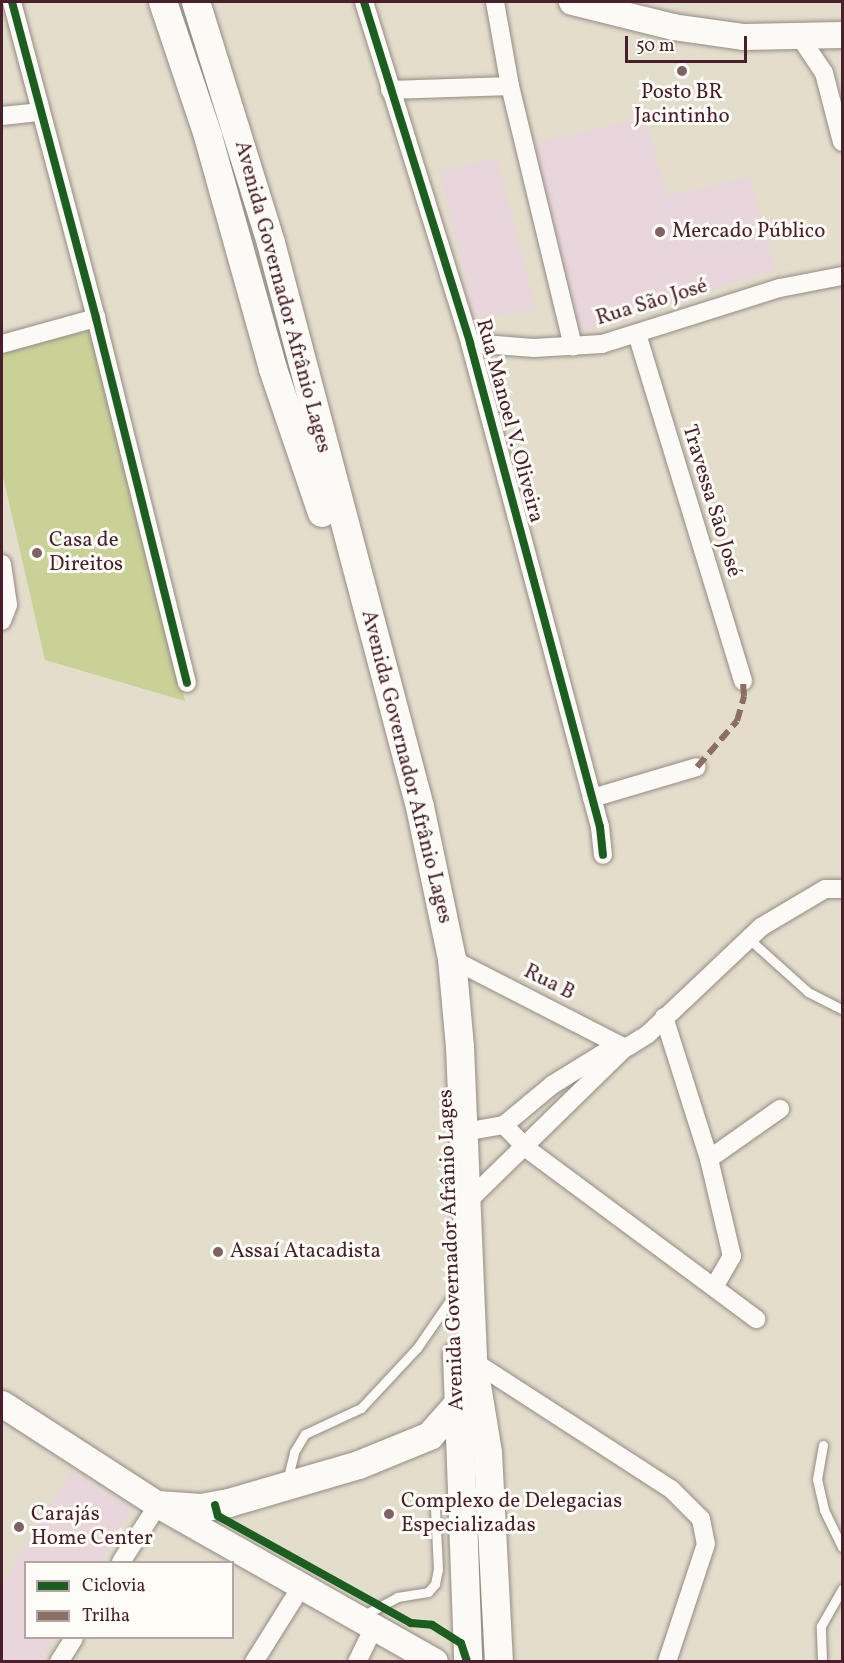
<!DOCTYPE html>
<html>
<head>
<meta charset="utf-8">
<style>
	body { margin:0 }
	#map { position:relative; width:844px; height:1663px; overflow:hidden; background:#e3ddcc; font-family:Vollkorn,serif }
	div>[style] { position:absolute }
	.built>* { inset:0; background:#e8d6dc }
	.green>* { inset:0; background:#c9d197 }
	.roads { filter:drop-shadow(0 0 2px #958b84) drop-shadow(0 0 2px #958b84) }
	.service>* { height:9px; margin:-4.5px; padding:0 4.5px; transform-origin:4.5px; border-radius:4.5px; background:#fbfaf7 }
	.minor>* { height:18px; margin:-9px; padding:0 9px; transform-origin:9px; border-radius:9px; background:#fbfaf7 }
	.secondary>* { height:26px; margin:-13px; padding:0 13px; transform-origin:13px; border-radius:13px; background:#fbfaf7 }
	.primary>* { height:28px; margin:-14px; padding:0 14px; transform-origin:14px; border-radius:14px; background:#fbfaf7 }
	.quiet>* { height:6px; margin-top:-3px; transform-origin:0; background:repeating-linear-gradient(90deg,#8d6e63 0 12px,transparent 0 18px) }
	.cycleway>* { height:8px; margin:-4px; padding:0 4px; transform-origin:4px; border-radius:4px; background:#1b5e20 }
	.dots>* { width:16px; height:16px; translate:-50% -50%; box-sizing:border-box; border:3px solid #fdfcf7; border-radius:50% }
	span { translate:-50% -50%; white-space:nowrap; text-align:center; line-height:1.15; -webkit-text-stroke:6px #fdfcf7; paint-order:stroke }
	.poi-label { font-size:21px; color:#4a1f2b }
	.left { translate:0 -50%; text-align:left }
	.street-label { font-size:21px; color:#4a1f2b }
	.frame { position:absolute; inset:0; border:3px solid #4a1f2b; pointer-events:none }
	.legend { position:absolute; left:24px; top:1561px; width:210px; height:78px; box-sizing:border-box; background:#fdfcf7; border:2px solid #b5a4a5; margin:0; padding:8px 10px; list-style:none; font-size:18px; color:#4a1f2b }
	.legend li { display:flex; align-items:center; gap:12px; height:30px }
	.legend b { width:30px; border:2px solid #b5a4a5 }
	.scale { position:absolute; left:625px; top:36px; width:122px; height:27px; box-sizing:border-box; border:3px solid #4a1f2b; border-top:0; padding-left:8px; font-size:18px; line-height:21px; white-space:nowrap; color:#4a1f2b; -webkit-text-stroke:4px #fdfcf7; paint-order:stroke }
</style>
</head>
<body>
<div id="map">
	<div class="built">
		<i style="clip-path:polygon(645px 117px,667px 196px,750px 177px,775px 269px,581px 331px,532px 144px)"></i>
		<i style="clip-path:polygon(497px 158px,536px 309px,475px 318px,440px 171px)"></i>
		<i style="clip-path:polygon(71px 1470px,132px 1508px,100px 1562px,26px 1562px,26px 1638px,54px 1638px,40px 1661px,2px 1661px,2px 1585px)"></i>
	</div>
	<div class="green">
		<i style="clip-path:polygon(92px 330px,185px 701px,45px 660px,2px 472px,2px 352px)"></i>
	</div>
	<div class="roads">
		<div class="service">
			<i style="left:749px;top:939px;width:79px;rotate:41.9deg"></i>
			<i style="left:808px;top:992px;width:38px;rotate:27deg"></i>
			<i style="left:823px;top:1445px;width:35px;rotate:100deg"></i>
			<i style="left:817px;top:1479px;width:32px;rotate:77deg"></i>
			<i style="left:824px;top:1510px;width:41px;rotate:64.1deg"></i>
			<i style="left:287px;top:1481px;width:30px;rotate:-76deg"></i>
			<i style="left:294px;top:1452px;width:21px;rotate:-59deg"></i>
			<i style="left:305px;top:1434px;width:62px;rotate:-24.9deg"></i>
			<i style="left:361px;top:1408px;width:82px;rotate:-47deg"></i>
			<i style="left:417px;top:1348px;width:67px;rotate:-55.4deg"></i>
			<i style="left:362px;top:1616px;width:40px;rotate:-28deg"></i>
			<i style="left:397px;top:1597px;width:31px;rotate:-9deg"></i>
			<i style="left:428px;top:1592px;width:11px;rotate:-49deg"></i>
			<i style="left:435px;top:1584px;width:15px;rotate:-79deg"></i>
			<i style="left:438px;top:1569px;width:62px;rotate:-92.8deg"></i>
			<i style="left:822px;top:1662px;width:36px;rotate:-92deg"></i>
			<i style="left:821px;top:1626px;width:43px;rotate:-60.4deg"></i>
		</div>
		<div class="minor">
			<i style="left:12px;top:2px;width:327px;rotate:75.1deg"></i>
			<i style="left:96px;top:318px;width:376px;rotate:76deg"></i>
			<i style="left:364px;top:2px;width:357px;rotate:72.7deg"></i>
			<i style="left:470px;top:343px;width:501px;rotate:74.97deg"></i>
			<i style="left:600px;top:827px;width:28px;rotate:84deg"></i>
			<i style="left:495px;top:2px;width:85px;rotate:79.9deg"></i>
			<i style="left:510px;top:86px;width:268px;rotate:76.4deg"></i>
			<i style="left:800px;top:37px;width:43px;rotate:56.3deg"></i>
			<i style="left:824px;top:73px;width:71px;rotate:75.4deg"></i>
			<i style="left:390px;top:90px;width:120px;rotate:-1.9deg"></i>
			<i style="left:2px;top:116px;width:39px;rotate:-6deg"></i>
			<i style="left:637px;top:334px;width:363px;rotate:73deg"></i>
			<i style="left:470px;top:343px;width:64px;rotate:4.5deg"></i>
			<i style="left:534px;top:348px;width:68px;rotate:-3.4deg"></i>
			<i style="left:602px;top:344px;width:187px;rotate:-17.5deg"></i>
			<i style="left:780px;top:288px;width:63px;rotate:-11deg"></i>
			<i style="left:2px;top:344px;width:98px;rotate:-15.5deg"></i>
			<i style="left:2px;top:564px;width:41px;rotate:81.7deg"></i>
			<i style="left:8px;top:605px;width:17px;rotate:111deg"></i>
			<i style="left:592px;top:798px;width:109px;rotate:-16.4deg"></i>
			<i style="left:452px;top:959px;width:195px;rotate:27.2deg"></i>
			<i style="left:664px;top:1017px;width:149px;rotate:72.4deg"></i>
			<i style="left:709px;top:1159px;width:100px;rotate:76.7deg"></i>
			<i style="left:732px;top:1256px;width:34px;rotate:120deg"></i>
			<i style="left:504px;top:1125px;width:32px;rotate:46deg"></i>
			<i style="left:526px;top:1148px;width:287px;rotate:36.6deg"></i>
			<i style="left:464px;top:1132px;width:41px;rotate:-9.9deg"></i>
			<i style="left:504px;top:1125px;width:62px;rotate:-39.8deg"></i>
			<i style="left:552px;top:1085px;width:59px;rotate:-31.8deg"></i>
			<i style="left:602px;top:1054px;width:28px;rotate:-17deg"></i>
			<i style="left:629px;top:1046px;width:22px;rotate:-32deg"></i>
			<i style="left:648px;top:1034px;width:156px;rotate:-43.4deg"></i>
			<i style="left:761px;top:927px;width:74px;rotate:-30.7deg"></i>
			<i style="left:825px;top:889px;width:17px"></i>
			<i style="left:709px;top:1159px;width:87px;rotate:-35.2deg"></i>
			<i style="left:466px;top:1203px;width:222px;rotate:-44.3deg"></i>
			<i style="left:473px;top:1361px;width:236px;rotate:32.9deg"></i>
			<i style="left:671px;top:1489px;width:42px;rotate:45deg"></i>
			<i style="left:701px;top:1519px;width:25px;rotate:79deg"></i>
			<i style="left:706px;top:1544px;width:124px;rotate:108.3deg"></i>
			<i style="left:121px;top:1562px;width:68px;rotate:-57deg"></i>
			<i style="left:59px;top:1662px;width:28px;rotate:-58deg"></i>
			<i style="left:254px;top:1662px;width:89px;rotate:-57.9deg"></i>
			<i style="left:357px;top:1662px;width:39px;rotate:-64deg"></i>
		</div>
		<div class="secondary">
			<i style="left:572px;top:2px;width:104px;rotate:13.9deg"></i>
			<i style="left:673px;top:27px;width:72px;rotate:8deg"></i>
			<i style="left:744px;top:37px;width:98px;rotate:-1.2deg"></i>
			<i style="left:2px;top:1404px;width:186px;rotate:32.9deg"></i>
			<i style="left:158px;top:1505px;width:318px;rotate:29.5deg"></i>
		</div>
		<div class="primary">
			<i style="left:163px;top:2px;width:141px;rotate:71.4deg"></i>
			<i style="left:208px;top:136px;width:242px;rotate:74.4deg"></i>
			<i style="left:273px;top:369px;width:152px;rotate:71.2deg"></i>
			<i style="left:196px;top:2px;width:252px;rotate:72.7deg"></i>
			<i style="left:271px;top:243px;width:583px;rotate:75.2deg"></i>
			<i style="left:420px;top:807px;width:155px;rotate:78.1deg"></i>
			<i style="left:452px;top:959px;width:88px;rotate:84.8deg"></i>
			<i style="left:460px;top:1047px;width:314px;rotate:87.6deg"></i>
			<i style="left:473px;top:1361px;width:93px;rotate:80.7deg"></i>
			<i style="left:488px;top:1453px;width:209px;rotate:87deg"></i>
			<i style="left:457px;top:1355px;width:307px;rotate:87.9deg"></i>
			<i style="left:158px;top:1505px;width:43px;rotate:4deg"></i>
			<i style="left:201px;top:1508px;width:28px;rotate:-10deg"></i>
			<i style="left:229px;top:1503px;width:135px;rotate:-16.3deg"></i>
			<i style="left:359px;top:1465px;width:77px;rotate:-22.2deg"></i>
			<i style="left:430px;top:1436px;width:44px;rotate:-48.7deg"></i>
		</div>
	</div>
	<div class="quiet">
		<i style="left:697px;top:767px;width:61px;rotate:-49deg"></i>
		<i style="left:737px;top:721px;width:26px;rotate:-74deg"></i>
		<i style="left:744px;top:696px;width:15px;rotate:-94deg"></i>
	</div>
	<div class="cycleway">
		<i style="left:12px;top:2px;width:327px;rotate:75.1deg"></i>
		<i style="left:96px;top:318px;width:376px;rotate:76deg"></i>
		<i style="left:364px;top:2px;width:357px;rotate:72.7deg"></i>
		<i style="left:470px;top:343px;width:501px;rotate:74.97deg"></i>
		<i style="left:600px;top:827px;width:28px;rotate:84deg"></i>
		<i style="left:215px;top:1505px;width:11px;rotate:75deg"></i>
		<i style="left:218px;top:1516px;width:221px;rotate:29deg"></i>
		<i style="left:411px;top:1623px;width:21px;rotate:5deg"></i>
		<i style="left:432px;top:1625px;width:34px;rotate:32deg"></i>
		<i style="left:461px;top:1643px;width:20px;rotate:72deg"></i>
	</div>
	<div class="dots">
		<i style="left:682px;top:71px;background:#806263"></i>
		<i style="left:660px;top:232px;background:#806263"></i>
		<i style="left:37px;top:553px;background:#806263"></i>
		<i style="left:218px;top:1252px;background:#806263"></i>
		<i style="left:389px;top:1514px;background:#806263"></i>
		<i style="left:19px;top:1527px;background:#806263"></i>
	</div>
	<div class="poi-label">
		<span style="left:682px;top:105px">Posto BR<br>Jacintinho</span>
		<span class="left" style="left:672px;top:232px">Mercado Público</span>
		<span class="left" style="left:49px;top:553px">Casa de<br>Direitos</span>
		<span class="left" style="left:230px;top:1252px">Assaí Atacadista</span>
		<span class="left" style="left:401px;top:1514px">Complexo de Delegacias<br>Especializadas</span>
		<span class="left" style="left:31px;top:1527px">Carajás<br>Home Center</span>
	</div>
	<div class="street-label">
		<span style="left:282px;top:297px;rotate:75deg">Avenida Governador Afrânio Lages</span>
		<span style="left:652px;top:303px;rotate:-17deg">Rua São José</span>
		<span style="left:509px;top:421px;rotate:75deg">Rua Manoel V. Oliveira</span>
		<span style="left:711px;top:501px;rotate:73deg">Travessa São José</span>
		<span style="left:406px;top:767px;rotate:76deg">Avenida Governador Afrânio Lages</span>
		<span style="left:549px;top:983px;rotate:27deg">Rua B</span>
		<span style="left:452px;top:1250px;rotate:-92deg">Avenida Governador Afrânio Lages</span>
	</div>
	<div class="frame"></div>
	<ul class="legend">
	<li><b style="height:8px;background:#1b5e20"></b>Ciclovia</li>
	<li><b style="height:8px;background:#8d6e63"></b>Trilha</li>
	</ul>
	<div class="scale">50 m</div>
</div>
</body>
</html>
